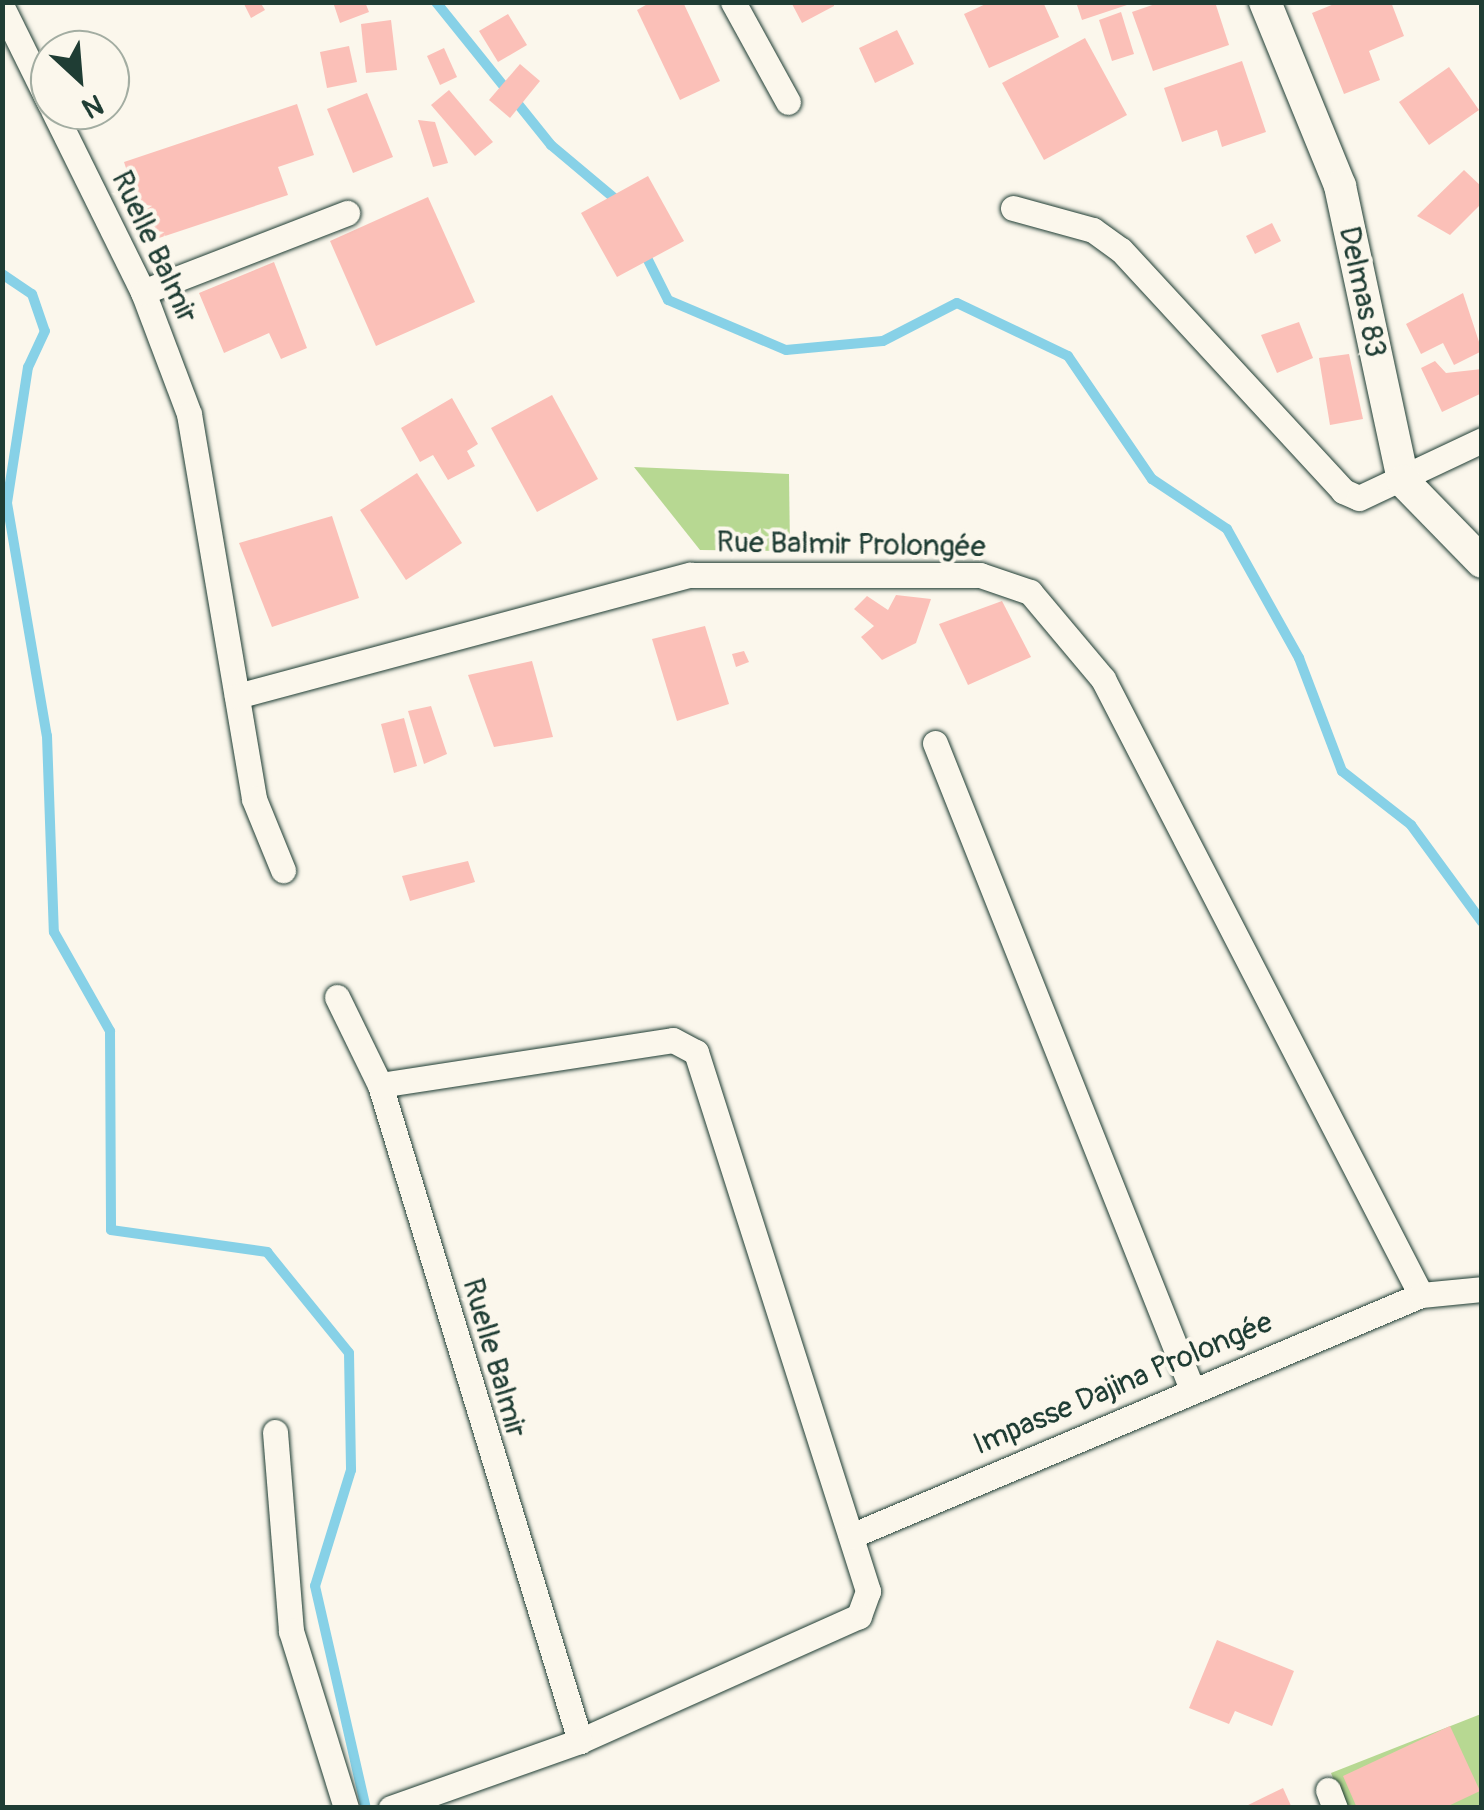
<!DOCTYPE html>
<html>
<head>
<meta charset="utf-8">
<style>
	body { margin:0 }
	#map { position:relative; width:1484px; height:1810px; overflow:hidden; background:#fbf7ec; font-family:Pangolin,sans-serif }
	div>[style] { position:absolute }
	.green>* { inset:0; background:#b7d892 }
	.stream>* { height:10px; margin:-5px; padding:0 5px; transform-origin:5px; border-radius:5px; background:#87d1e7 }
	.building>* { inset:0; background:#fbc0b8 }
	.roads { filter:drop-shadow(0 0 2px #1f3d34) drop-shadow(0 0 2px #1f3d34) }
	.minor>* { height:25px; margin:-12.5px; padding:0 12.5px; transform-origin:12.5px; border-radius:12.5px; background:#fbf7ec }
	.tertiary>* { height:32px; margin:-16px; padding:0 16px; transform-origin:16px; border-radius:16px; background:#fbf7ec }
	span { translate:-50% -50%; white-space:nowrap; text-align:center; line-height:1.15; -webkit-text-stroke:8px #fbf7ec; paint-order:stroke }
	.street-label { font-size:30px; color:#1f3d34 }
	.frame { position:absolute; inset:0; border:5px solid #1f3d34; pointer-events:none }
	.north { position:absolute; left:30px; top:30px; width:100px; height:100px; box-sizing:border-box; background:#fbf7ec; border:2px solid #a3ada2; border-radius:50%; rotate:154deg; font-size:28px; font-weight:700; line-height:40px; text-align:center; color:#1f3d34 }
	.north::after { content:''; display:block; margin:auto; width:35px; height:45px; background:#1f3d34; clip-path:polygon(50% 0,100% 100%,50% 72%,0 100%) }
</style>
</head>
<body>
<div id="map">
	<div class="green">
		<i style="clip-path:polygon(634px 467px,789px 474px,790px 551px,700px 550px)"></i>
		<i style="clip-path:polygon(1481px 1714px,1481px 1807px,1345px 1807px,1331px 1773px)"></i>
	</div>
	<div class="stream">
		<i style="left:436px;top:2px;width:184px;rotate:51.2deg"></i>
		<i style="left:551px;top:145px;width:90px;rotate:40deg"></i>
		<i style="left:643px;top:250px;width:56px;rotate:63.4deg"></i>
		<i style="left:668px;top:300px;width:128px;rotate:23deg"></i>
		<i style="left:786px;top:350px;width:97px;rotate:-5.3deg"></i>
		<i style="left:883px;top:341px;width:83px;rotate:-27.2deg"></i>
		<i style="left:957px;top:303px;width:123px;rotate:25.5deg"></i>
		<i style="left:1068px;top:356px;width:149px;rotate:55.7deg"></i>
		<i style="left:1152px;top:479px;width:90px;rotate:33.7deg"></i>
		<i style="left:1227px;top:529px;width:148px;rotate:60.8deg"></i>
		<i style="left:1299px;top:658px;width:121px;rotate:69.2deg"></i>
		<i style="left:1342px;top:771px;width:88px;rotate:38deg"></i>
		<i style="left:1411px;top:825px;width:120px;rotate:53.8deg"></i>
		<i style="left:2px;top:274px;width:36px;rotate:34deg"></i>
		<i style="left:32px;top:294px;width:39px;rotate:71deg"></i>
		<i style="left:45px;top:331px;width:40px;rotate:115deg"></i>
		<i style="left:28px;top:367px;width:138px;rotate:98.8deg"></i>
		<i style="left:7px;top:503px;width:236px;rotate:80.3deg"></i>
		<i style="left:47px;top:736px;width:196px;rotate:88deg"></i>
		<i style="left:54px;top:932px;width:114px;rotate:60.5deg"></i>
		<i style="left:110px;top:1031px;width:199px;rotate:89.7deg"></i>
		<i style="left:111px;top:1230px;width:158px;rotate:8deg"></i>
		<i style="left:267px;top:1252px;width:130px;rotate:50.9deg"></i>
		<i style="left:349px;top:1353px;width:117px;rotate:89deg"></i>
		<i style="left:351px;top:1470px;width:121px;rotate:107.2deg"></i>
		<i style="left:315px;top:1586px;width:228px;rotate:77.1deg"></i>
	</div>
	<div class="building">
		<i style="clip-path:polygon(243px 2px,260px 2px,265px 10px,251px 18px)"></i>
		<i style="clip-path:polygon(333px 2px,365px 2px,369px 12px,340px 23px)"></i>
		<i style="clip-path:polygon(651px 2px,683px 2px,720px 81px,680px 100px,637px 10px)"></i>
		<i style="clip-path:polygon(791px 2px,834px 2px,834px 6px,802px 23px)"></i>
		<i style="clip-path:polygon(990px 2px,1043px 2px,1059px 37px,989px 68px,964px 14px)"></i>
		<i style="clip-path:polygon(1076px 2px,1133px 2px,1133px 3px,1082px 20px)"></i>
		<i style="clip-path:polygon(1161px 2px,1215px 2px,1229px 45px,1153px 71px,1132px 12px)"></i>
		<i style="clip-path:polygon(1339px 2px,1391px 2px,1404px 36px,1369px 51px,1380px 80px,1344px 94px,1312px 13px)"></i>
		<i style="clip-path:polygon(1121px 12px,1134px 54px,1112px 61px,1099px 20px)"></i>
		<i style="clip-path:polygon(508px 14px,527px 45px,498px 62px,479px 31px)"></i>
		<i style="clip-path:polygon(391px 20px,397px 70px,366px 73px,361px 24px)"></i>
		<i style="clip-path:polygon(897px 30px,914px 64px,875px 83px,859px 48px)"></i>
		<i style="clip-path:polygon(1085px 38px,1127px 115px,1044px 160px,1002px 83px)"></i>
		<i style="clip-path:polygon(349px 46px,357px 82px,327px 88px,320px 52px)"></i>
		<i style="clip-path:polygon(444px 48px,457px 77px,440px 85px,427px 56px)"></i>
		<i style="clip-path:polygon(1242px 61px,1266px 132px,1222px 147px,1217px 130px,1182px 142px,1164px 88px)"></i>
		<i style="clip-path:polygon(520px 64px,540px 81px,510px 118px,489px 100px)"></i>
		<i style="clip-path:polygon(1449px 67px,1479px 110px,1429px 145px,1399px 102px)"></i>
		<i style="clip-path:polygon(449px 90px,493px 142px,475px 156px,431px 105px)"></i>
		<i style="clip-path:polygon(367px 93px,393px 157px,353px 173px,327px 109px)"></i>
		<i style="clip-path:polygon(297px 104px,314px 155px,278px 167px,288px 195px,150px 241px,124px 162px)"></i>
		<i style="clip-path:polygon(418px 120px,435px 122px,448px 163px,433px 167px)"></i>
		<i style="clip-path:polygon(1464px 170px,1482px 187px,1482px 203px,1450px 235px,1417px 216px)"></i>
		<i style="clip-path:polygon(648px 176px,684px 241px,617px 277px,581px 213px)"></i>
		<i style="clip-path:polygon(428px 197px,475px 302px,376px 346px,330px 241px)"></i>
		<i style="clip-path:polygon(1272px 223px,1281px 241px,1255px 254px,1246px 236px)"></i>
		<i style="clip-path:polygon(274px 262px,307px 348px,281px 359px,269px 333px,224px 353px,199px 293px)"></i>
		<i style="clip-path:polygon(1463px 293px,1482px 351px,1454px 365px,1443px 343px,1421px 354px,1406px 324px)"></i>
		<i style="clip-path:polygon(1299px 322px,1313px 358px,1277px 373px,1261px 335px)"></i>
		<i style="clip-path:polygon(1349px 354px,1363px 419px,1330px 425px,1319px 358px)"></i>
		<i style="clip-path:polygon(1435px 361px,1446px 373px,1482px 369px,1482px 393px,1442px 412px,1421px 368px)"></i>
		<i style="clip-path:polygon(552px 395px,598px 479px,537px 512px,491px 428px)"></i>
		<i style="clip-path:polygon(452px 398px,478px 444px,467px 451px,475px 466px,448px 480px,433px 455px,420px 462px,401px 428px)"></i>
		<i style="clip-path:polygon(417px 473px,462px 543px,406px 580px,360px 510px)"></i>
		<i style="clip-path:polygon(332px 516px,359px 598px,272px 627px,239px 543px)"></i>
		<i style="clip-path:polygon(896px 595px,931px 599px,916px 643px,882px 660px,861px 637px,874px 626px,854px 609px,867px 596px,888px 610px)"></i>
		<i style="clip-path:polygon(1002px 601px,1031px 657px,968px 685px,939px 624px)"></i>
		<i style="clip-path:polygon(705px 626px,729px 704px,677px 721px,652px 639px)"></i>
		<i style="clip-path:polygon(744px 651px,749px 662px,736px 667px,732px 654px)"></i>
		<i style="clip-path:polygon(532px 661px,553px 737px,494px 747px,468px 675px)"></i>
		<i style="clip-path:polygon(431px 706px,447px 754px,424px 764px,408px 711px)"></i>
		<i style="clip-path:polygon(404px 718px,417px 766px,394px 773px,381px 724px)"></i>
		<i style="clip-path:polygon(468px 861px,475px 882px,410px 901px,402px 876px)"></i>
		<i style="clip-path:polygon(1217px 1640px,1294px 1671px,1272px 1726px,1235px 1711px,1229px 1724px,1189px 1708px)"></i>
		<i style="clip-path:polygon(1450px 1726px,1480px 1791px,1444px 1808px,1357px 1808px,1343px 1776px)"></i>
		<i style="clip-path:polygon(1283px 1788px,1292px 1808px,1242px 1808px)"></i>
	</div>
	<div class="roads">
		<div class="minor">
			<i style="left:733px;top:2px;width:114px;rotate:61.2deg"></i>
			<i style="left:2px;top:7px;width:108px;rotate:63.7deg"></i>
			<i style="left:53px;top:110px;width:203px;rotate:63.7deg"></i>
			<i style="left:143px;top:292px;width:130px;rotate:69.3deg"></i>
			<i style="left:189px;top:414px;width:390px;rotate:80.4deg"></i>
			<i style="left:254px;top:799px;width:77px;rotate:67.8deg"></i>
			<i style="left:1013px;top:208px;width:83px;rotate:15.4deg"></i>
			<i style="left:1093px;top:230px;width:34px;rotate:36deg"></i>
			<i style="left:1121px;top:250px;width:328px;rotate:47.3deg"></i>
			<i style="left:1343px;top:491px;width:17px;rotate:24deg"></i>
			<i style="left:1359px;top:498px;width:136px;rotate:-25.2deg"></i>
			<i style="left:143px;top:292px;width:219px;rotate:-21.2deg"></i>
			<i style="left:237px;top:696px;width:469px;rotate:-15deg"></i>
			<i style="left:690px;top:575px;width:290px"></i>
			<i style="left:980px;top:575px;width:53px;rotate:18.8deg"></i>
			<i style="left:1030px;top:592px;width:114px;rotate:50deg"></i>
			<i style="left:1103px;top:679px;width:693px;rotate:62.7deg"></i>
			<i style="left:935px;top:743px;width:695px;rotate:68.31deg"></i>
			<i style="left:337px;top:997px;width:98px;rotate:64deg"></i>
			<i style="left:380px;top:1085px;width:686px;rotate:73.04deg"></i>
			<i style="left:380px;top:1085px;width:296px;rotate:-8.7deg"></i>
			<i style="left:673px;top:1040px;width:26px;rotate:28deg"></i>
			<i style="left:696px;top:1052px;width:566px;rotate:72.3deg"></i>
			<i style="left:868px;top:1591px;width:27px;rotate:110deg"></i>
			<i style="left:859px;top:1616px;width:306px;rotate:155.9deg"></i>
			<i style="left:580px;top:1741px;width:201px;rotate:160.5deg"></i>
			<i style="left:275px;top:1432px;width:200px;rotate:85.4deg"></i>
			<i style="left:291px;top:1631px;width:185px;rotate:72.7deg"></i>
			<i style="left:851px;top:1536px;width:619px;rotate:-22.92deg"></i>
			<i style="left:1421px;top:1295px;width:61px;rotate:-5.6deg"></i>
			<i style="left:1328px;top:1790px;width:19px;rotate:69deg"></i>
		</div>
		<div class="tertiary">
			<i style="left:1265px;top:2px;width:199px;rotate:67.8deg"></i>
			<i style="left:1340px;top:186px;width:302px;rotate:77.9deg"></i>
			<i style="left:1403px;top:481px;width:113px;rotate:45.7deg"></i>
		</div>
	</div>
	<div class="street-label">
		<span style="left:154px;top:247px;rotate:65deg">Ruelle Balmir</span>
		<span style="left:1362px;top:292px;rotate:78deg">Delmas 83</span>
		<span style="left:851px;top:545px;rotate:1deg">Rue Balmir Prolongée</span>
		<span style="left:494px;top:1358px;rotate:74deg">Ruelle Balmir</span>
		<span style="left:1123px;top:1384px;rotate:-23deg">Impasse Dajina Prolongée</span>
	</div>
	<div class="frame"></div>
	<div class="north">N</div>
</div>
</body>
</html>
